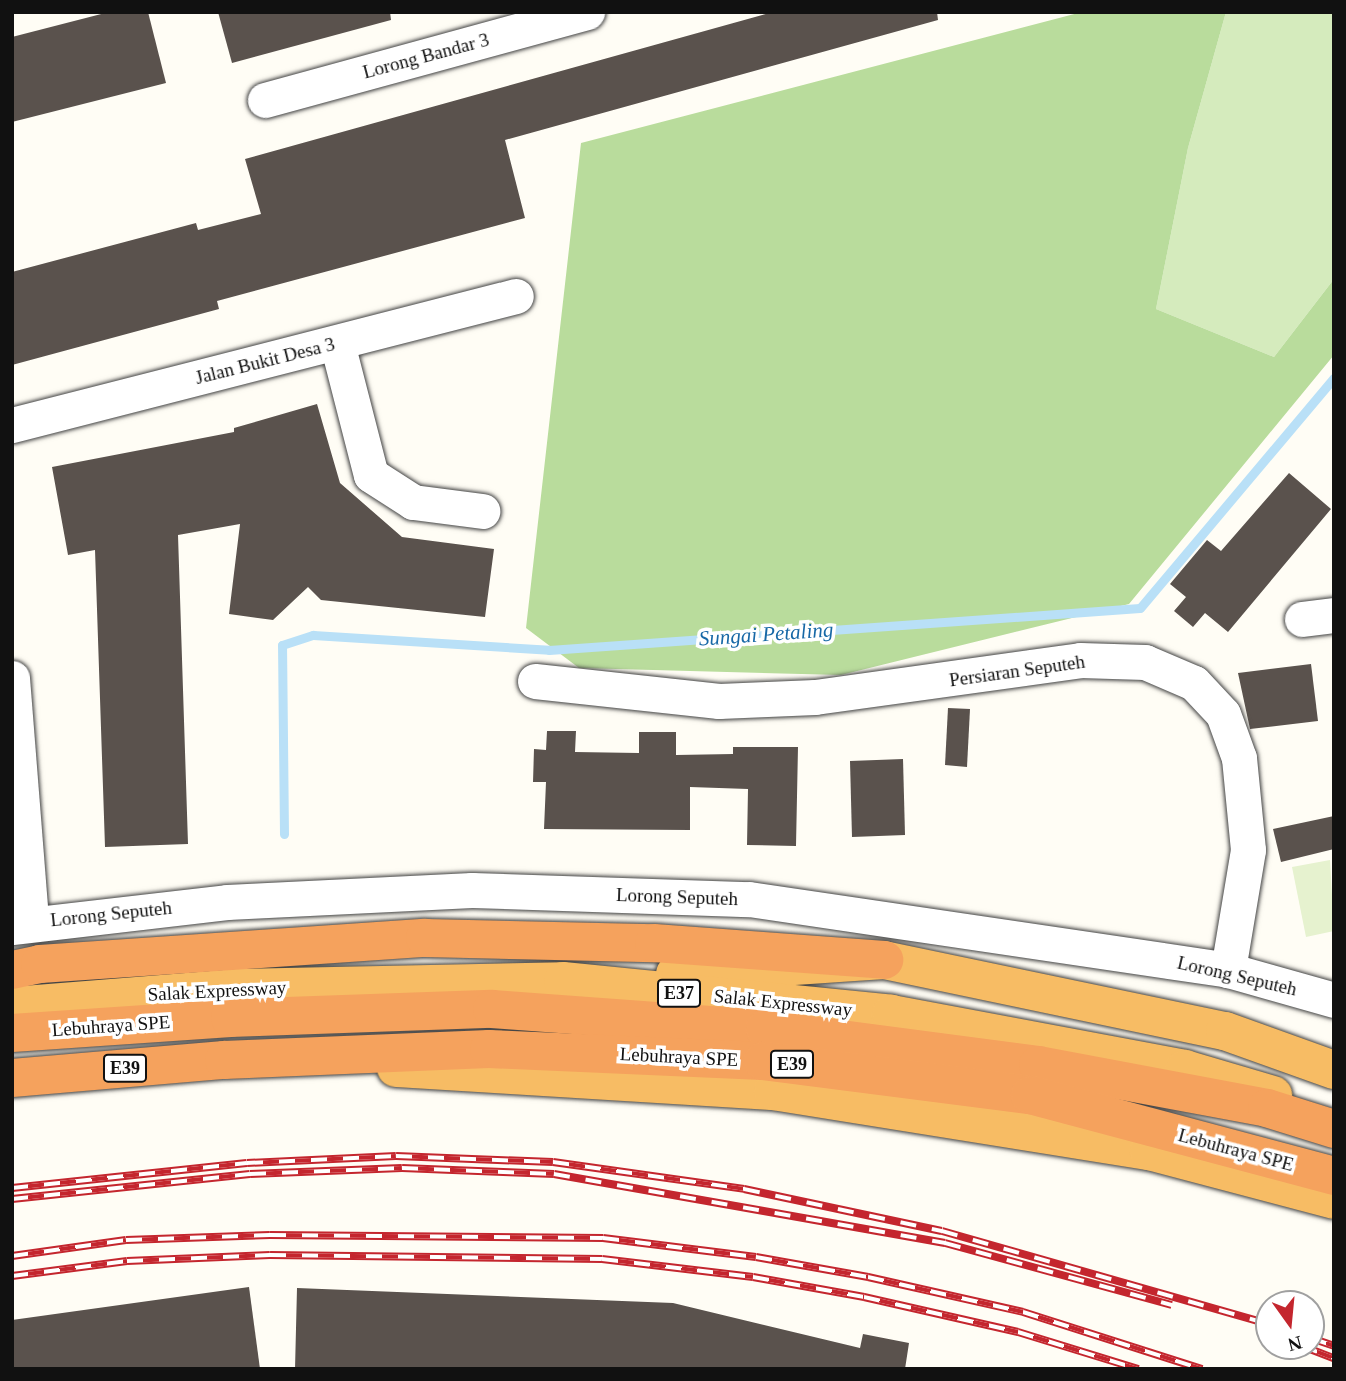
<!DOCTYPE html>
<html>
<head>
<meta charset="utf-8">
<style>
	body { margin:0 }
	#map { position:relative; width:1346px; height:1381px; overflow:hidden; background:#fffdf5; font-family:"Times New Roman",serif }
	div>[style] { position:absolute }
	.green>* { inset:0; background:#d5ebbd }
	.forest>* { inset:0; background:#b9dc9c }
	.pitch>* { inset:0; background:#e6f2cf }
	.stream>* { height:9px; margin:-4.5px; padding:0 4.5px; transform-origin:4.5px; border-radius:4.5px; background:#b9e0f7 }
	.building>* { inset:0; background:#5a524d }
	.roads { filter:drop-shadow(0 0 2px #444) drop-shadow(0 0 2px #444) }
	.minor>* { height:35px; margin:-17.5px; padding:0 17.5px; transform-origin:17.5px; border-radius:17.5px; background:#fff }
	.trunk>* { height:38px; margin:-19px; padding:0 19px; transform-origin:19px; border-radius:19px; background:#f7bc64 }
	.motorway>* { height:38px; margin:-19px; padding:0 19px; transform-origin:19px; border-radius:19px; background:#f5a25d }
	.rail>* { height:8px; margin-top:-4px; transform-origin:0; background:repeating-linear-gradient(90deg,#fff 0 16px,#c4262e 0 32px); box-sizing:border-box; border-block:2px solid #c4262e }
	span { translate:-50% -50%; white-space:nowrap; text-align:center; line-height:1.15; -webkit-text-stroke:7px #fff; paint-order:stroke }
	.shield-label span { padding:2px 5px; background:#fff; border:2px solid; border-radius:5px; -webkit-text-stroke-width:0 }
	.shield-label { font-size:18px; color:#111; font-weight:700 }
	.street-label { font-size:19px; color:#111 }
	.water-label { font-size:21px; color:#1768a6; font-style:italic }
	.frame { position:absolute; inset:0; border:14px solid #111; pointer-events:none }
	.north { position:absolute; left:1255px; top:1290px; width:70px; height:70px; box-sizing:border-box; background:#fff; border:2px solid #a0a0a0; border-radius:50%; rotate:165deg; font-size:19px; font-weight:700; line-height:28px; text-align:center; color:#111 }
	.north::after { content:''; display:block; margin:auto; width:24px; height:32px; background:#c4262e; clip-path:polygon(50% 0,100% 100%,50% 72%,0 100%) }
</style>
</head>
<body>
<div id="map">
	<div class="green">
		<i style="clip-path:polygon(1226px 12px,1334px 12px,1334px 279px,1274px 357px,1156px 309px,1188px 148px)"></i>
	</div>
	<div class="forest">
		<i style="clip-path:polygon(1082px 12px,1226px 12px,1188px 148px,1156px 309px,1274px 357px,1334px 279px,1334px 355px,1129px 604px,841px 675px,579px 668px,526px 628px,581px 143px)"></i>
	</div>
	<div class="pitch">
		<i style="clip-path:polygon(1330px 860px,1334px 931px,1306px 937px,1292px 867px)"></i>
	</div>
	<div class="stream">
		<i style="left:284px;top:834px;width:189px;rotate:-90.6deg"></i>
		<i style="left:282px;top:645px;width:33px;rotate:-18deg"></i>
		<i style="left:313px;top:635px;width:236px;rotate:3.6deg"></i>
		<i style="left:549px;top:650px;width:592px;rotate:-4.06deg"></i>
		<i style="left:1140px;top:608px;width:301px;rotate:-49.9deg"></i>
	</div>
	<div class="building">
		<i style="clip-path:polygon(109px 12px,148px 12px,166px 83px,12px 122px,12px 37px)"></i>
		<i style="clip-path:polygon(218px 12px,390px 12px,391px 20px,232px 63px)"></i>
		<i style="clip-path:polygon(773px 12px,937px 12px,938px 20px,505px 140px,525px 218px,217px 301px,219px 309px,12px 365px,12px 272px,196px 223px,198px 230px,261px 214px,245px 159px)"></i>
		<i style="clip-path:polygon(317px 404px,340px 483px,402px 537px,494px 549px,485px 617px,321px 600px,308px 587px,273px 620px,229px 614px,240px 524px,178px 535px,188px 844px,105px 847px,95px 550px,68px 555px,52px 467px,234px 432px,234px 428px)"></i>
		<i style="clip-path:polygon(1289px 473px,1331px 509px,1228px 632px,1205px 613px,1193px 627px,1174px 611px,1186px 597px,1170px 584px,1207px 540px,1221px 551px)"></i>
		<i style="clip-path:polygon(1311px 664px,1318px 721px,1250px 729px,1238px 673px)"></i>
		<i style="clip-path:polygon(948px 708px,970px 709px,967px 767px,945px 765px)"></i>
		<i style="clip-path:polygon(547px 731px,576px 731px,575px 752px,639px 753px,639px 732px,676px 732px,676px 755px,733px 754px,733px 747px,798px 747px,796px 846px,747px 845px,748px 789px,690px 787px,690px 830px,544px 829px,546px 782px,533px 782px,534px 749px,546px 750px)"></i>
		<i style="clip-path:polygon(903px 759px,905px 835px,852px 837px,850px 761px)"></i>
		<i style="clip-path:polygon(1334px 816px,1334px 849px,1281px 862px,1273px 829px)"></i>
		<i style="clip-path:polygon(249px 1287px,260px 1369px,12px 1369px,12px 1320px)"></i>
		<i style="clip-path:polygon(297px 1288px,673px 1303px,860px 1348px,863px 1334px,909px 1343px,905px 1369px,295px 1369px)"></i>
	</div>
	<div class="roads">
		<div class="minor">
			<i style="left:265px;top:100px;width:334px;rotate:-15.3deg"></i>
			<i style="left:337px;top:343px;width:136px;rotate:75.6deg"></i>
			<i style="left:371px;top:475px;width:50px;rotate:32.7deg"></i>
			<i style="left:413px;top:502px;width:70px;rotate:7.4deg"></i>
			<i style="left:12px;top:425px;width:520px;rotate:-14.36deg"></i>
			<i style="left:1302px;top:619px;width:32px;rotate:-7deg"></i>
			<i style="left:12px;top:678px;width:245px;rotate:85.5deg"></i>
			<i style="left:535px;top:681px;width:185px;rotate:6.2deg"></i>
			<i style="left:719px;top:701px;width:96px;rotate:-2.4deg"></i>
			<i style="left:815px;top:697px;width:268px;rotate:-7.9deg"></i>
			<i style="left:1080px;top:660px;width:65px;rotate:1.8deg"></i>
			<i style="left:1145px;top:662px;width:53px;rotate:23.2deg"></i>
			<i style="left:1194px;top:683px;width:42px;rotate:46.9deg"></i>
			<i style="left:1223px;top:714px;width:47px;rotate:70deg"></i>
			<i style="left:1239px;top:758px;width:92px;rotate:84.4deg"></i>
			<i style="left:1248px;top:850px;width:122px;rotate:99.5deg"></i>
			<i style="left:12px;top:927px;width:216px;rotate:-6.6deg"></i>
			<i style="left:227px;top:902px;width:245px;rotate:-2.8deg"></i>
			<i style="left:472px;top:890px;width:277px;rotate:1.9deg"></i>
			<i style="left:749px;top:899px;width:484px;rotate:8.4deg"></i>
			<i style="left:1228px;top:970px;width:110px;rotate:15.8deg"></i>
		</div>
		<div class="trunk">
			<i style="left:675px;top:974px;width:209px;rotate:-3.8deg"></i>
			<i style="left:884px;top:960px;width:348px;rotate:11.8deg"></i>
			<i style="left:1225px;top:1031px;width:116px;rotate:19.7deg"></i>
			<i style="left:12px;top:1006px;width:226px;rotate:-4.6deg"></i>
			<i style="left:237px;top:988px;width:326px;rotate:-1.2deg"></i>
			<i style="left:563px;top:981px;width:330px;rotate:5.7deg"></i>
			<i style="left:891px;top:1014px;width:299px;rotate:10.6deg"></i>
			<i style="left:1185px;top:1069px;width:92px;rotate:16.5deg"></i>
			<i style="left:396px;top:1068px;width:378px;rotate:3.5deg"></i>
			<i style="left:773px;top:1091px;width:381px;rotate:9.1deg"></i>
			<i style="left:1149px;top:1151px;width:191px;rotate:14.8deg"></i>
		</div>
		<div class="motorway">
			<i style="left:12px;top:970px;width:29px;rotate:-12deg"></i>
			<i style="left:40px;top:964px;width:386px;rotate:-3.9deg"></i>
			<i style="left:425px;top:938px;width:229px;rotate:1.3deg"></i>
			<i style="left:654px;top:943px;width:231px;rotate:4.2deg"></i>
			<i style="left:12px;top:1033px;width:219px;rotate:-3.9deg"></i>
			<i style="left:230px;top:1018px;width:262px;rotate:-2deg"></i>
			<i style="left:492px;top:1009px;width:274px;rotate:4.2deg"></i>
			<i style="left:765px;top:1029px;width:275px;rotate:7.5deg"></i>
			<i style="left:1038px;top:1065px;width:233px;rotate:10.6deg"></i>
			<i style="left:1267px;top:1108px;width:70px;rotate:17.4deg"></i>
			<i style="left:12px;top:1078px;width:213px;rotate:-4.9deg"></i>
			<i style="left:224px;top:1060px;width:265px;rotate:-2.4deg"></i>
			<i style="left:489px;top:1049px;width:274px;rotate:2.5deg"></i>
			<i style="left:763px;top:1061px;width:269px;rotate:7.3deg"></i>
			<i style="left:1030px;top:1095px;width:315px;rotate:14.9deg"></i>
		</div>
	</div>
	<div class="rail">
		<i style="left:12px;top:1188px;width:236px;rotate:-6.1deg"></i>
		<i style="left:247px;top:1163px;width:149px;rotate:-2.7deg"></i>
		<i style="left:396px;top:1156px;width:157px;rotate:2.2deg"></i>
		<i style="left:553px;top:1162px;width:193px;rotate:8deg"></i>
		<i style="left:744px;top:1189px;width:202px;rotate:12deg"></i>
		<i style="left:942px;top:1231px;width:340px;rotate:15.9deg"></i>
		<i style="left:12px;top:1199px;width:239px;rotate:-6deg"></i>
		<i style="left:250px;top:1174px;width:152px;rotate:-2.3deg"></i>
		<i style="left:402px;top:1168px;width:152px;rotate:2.3deg"></i>
		<i style="left:554px;top:1174px;width:397px;rotate:10deg"></i>
		<i style="left:945px;top:1243px;width:235px;rotate:15.3deg"></i>
		<i style="left:12px;top:1256px;width:115px;rotate:-8deg"></i>
		<i style="left:126px;top:1240px;width:144px;rotate:-2deg"></i>
		<i style="left:270px;top:1235px;width:333px;rotate:0.5deg"></i>
		<i style="left:603px;top:1238px;width:154px;rotate:7.1deg"></i>
		<i style="left:756px;top:1257px;width:114px;rotate:10.1deg"></i>
		<i style="left:868px;top:1277px;width:159px;rotate:12.7deg"></i>
		<i style="left:1023px;top:1312px;width:188px;rotate:17.7deg"></i>
		<i style="left:12px;top:1276px;width:116px;rotate:-7.4deg"></i>
		<i style="left:127px;top:1261px;width:143px;rotate:-2.4deg"></i>
		<i style="left:270px;top:1255px;width:332px;rotate:0.7deg"></i>
		<i style="left:602px;top:1259px;width:152px;rotate:6.8deg"></i>
		<i style="left:753px;top:1277px;width:113px;rotate:10.2deg"></i>
		<i style="left:864px;top:1297px;width:158px;rotate:12.8deg"></i>
		<i style="left:1018px;top:1332px;width:126px;rotate:17.1deg"></i>
		<i style="left:1311px;top:1338px;width:24px;rotate:19deg"></i>
		<i style="left:1302px;top:1346px;width:34px;rotate:21deg"></i>
	</div>
	<div class="shield-label">
		<span style="left:679px;top:993px">E37</span>
		<span style="left:792px;top:1064px">E39</span>
		<span style="left:125px;top:1068px">E39</span>
	</div>
	<div class="street-label">
		<span style="left:426px;top:56px;rotate:-15deg">Lorong Bandar 3</span>
		<span style="left:265px;top:361px;rotate:-14deg">Jalan Bukit Desa 3</span>
		<span style="left:1017px;top:671px;rotate:-8deg">Persiaran Seputeh</span>
		<span style="left:677px;top:897px;rotate:2deg">Lorong Seputeh</span>
		<span style="left:111px;top:914px;rotate:-6deg">Lorong Seputeh</span>
		<span style="left:1237px;top:976px;rotate:13deg">Lorong Seputeh</span>
		<span style="left:217px;top:991px;rotate:-3deg">Salak Expressway</span>
		<span style="left:783px;top:1003px;rotate:6deg">Salak Expressway</span>
		<span style="left:111px;top:1026px;rotate:-4deg">Lebuhraya SPE</span>
		<span style="left:679px;top:1057px;rotate:3deg">Lebuhraya SPE</span>
		<span style="left:1236px;top:1150px;rotate:15deg">Lebuhraya SPE</span>
	</div>
	<div class="water-label">
		<span style="left:766px;top:634px;rotate:-4deg">Sungai Petaling</span>
	</div>
	<div class="frame"></div>
	<div class="north">N</div>
</div>
</body>
</html>
